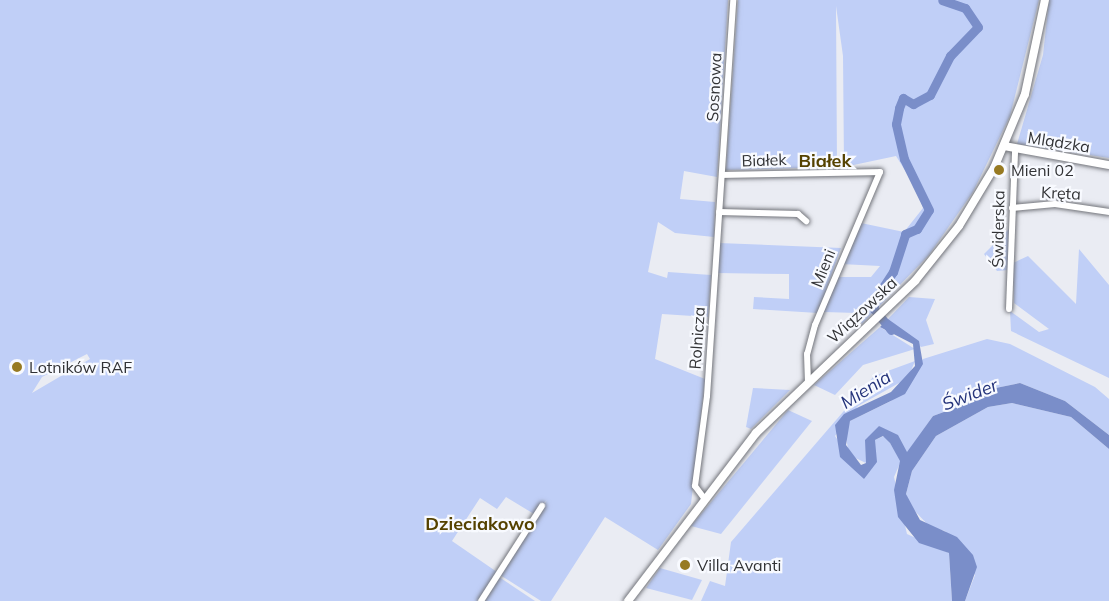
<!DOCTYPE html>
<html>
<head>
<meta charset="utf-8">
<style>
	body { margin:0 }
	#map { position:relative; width:1109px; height:601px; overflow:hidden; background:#eaecf3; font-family:Mulish,sans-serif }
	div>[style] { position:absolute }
	.green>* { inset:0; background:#c0cff7 }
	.water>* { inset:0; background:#7a8ec9 }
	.river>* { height:9px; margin:-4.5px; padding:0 4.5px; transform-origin:4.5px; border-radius:4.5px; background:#7a8ec9 }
	.roads { filter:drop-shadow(0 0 2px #73757b) drop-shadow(0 0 2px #73757b) }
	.street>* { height:6px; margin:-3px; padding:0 3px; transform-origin:3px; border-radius:3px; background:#fff }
	.secondary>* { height:8px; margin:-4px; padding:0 4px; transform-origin:4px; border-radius:4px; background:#fff }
	.dots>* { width:16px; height:16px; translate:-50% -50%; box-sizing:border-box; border:3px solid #f8faff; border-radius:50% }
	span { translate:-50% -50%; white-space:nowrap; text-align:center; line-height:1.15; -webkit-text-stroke:4.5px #f8faff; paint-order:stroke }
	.street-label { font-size:16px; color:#313235 }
	.poi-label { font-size:16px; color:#313235 }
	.left { translate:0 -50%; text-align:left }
	.neighbourhood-label { font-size:18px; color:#554200; font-weight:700 }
	.water-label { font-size:18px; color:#25347b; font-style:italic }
</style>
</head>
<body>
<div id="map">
	<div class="green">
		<i style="clip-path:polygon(evenodd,0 0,728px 0,717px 177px,684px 171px,680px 199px,715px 202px,714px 237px,675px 233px,658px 222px,648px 272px,667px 278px,668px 272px,711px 275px,708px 317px,662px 314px,655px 359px,705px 379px,691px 504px,658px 550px,605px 517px,551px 601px,541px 601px,500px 575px,547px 500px,534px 514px,506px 497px,497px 509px,480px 498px,452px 541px,497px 572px,479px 601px,0 601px,0 0,87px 354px,90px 359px,32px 393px,42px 377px,87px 354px)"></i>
		<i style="clip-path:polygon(738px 0,1039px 0,1010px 116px,973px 192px,929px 255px,862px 324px,857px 313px,824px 312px,836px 277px,871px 277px,880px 266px,841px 264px,861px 223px,904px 232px,923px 208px,916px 188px,896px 156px,844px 167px,843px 56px,836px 6px,837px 167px,726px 170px)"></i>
		<i style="clip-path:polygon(1049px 0,1109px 0,1109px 158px,1017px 144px,1043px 55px)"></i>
		<i style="clip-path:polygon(1010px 228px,1008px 270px,997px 271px,984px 254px)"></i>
		<i style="clip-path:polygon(719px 243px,841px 248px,818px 313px,753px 309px,754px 297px,789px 299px,789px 274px,717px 273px)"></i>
		<i style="clip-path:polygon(1079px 249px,1109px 285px,1109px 378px,1011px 331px,1010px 311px,1039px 332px,1049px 329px,1014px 303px,1013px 263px,1028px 256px,1076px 304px)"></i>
		<i style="clip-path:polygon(909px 297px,935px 299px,926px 320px,934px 344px,921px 347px,888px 319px)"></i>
		<i style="clip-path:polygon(880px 327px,915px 349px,863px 365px,835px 395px,814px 385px)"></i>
		<i style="clip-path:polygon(987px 339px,1010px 344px,1095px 387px,1109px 399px,1109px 435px,1065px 401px,1020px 383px,981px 391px,968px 403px,933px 416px,907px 453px,879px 426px,866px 463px,849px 455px,845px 431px,850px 421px,891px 401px,923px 359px)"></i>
		<i style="clip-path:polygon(915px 361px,908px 378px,858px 406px,835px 436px,864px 479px,875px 440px,884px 436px,890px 443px,901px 461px,894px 477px,907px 534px,949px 553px,952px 601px,701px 601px,710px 581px,725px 586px,731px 542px,874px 376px)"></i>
		<i style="clip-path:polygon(753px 388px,790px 390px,751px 429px,746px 427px)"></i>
		<i style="clip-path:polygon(1012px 403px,1071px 417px,1109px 449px,1109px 601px,965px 601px,975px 575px,945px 531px,930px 527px,911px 507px,906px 494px,912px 471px,936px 436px,988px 407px)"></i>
		<i style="clip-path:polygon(788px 410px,812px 421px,721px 534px,691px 526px)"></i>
		<i style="clip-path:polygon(660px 568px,702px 580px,692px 600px,646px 588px)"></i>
		<i style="clip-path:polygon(499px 577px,535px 601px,484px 601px)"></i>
	</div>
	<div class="water">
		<i style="clip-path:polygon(888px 319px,919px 341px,923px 364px,905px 394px,850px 421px,846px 445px,861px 465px,866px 463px,865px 440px,879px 426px,898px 435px,907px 452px,933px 416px,968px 403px,981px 391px,1020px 383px,1065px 401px,1109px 435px,1109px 449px,1071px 417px,1012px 403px,988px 407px,936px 436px,912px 471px,906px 494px,920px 520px,957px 537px,973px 555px,977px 567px,965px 601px,952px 601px,949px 553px,919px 543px,898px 517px,894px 490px,900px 461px,890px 443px,883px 436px,875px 440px,877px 462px,864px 479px,840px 457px,835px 425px,844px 414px,891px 392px,915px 366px,913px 344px,880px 327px)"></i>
	</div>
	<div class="river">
		<i style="left:891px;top:330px;width:27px;rotate:-129deg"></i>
		<i style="left:874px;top:309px;width:8px;rotate:-90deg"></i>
		<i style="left:874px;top:301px;width:35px;rotate:-57deg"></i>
		<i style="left:893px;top:272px;width:40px;rotate:-72deg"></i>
		<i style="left:905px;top:234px;width:13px;rotate:-23deg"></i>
		<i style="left:917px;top:229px;width:22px;rotate:-58deg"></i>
		<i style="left:929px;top:210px;width:57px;rotate:-116.1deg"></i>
		<i style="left:904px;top:159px;width:36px;rotate:-103deg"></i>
		<i style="left:896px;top:124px;width:16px;rotate:-79deg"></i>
		<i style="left:899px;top:108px;width:11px;rotate:-68deg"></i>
		<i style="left:903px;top:98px;width:12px;rotate:31deg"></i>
		<i style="left:913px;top:104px;width:19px;rotate:-28deg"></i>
		<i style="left:930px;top:95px;width:44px;rotate:-62.9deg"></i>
		<i style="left:950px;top:56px;width:40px;rotate:-46deg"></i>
		<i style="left:978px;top:27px;width:23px;rotate:-124deg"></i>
		<i style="left:965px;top:8px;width:24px;rotate:-161deg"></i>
	</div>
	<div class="roads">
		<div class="street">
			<i style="left:722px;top:175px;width:158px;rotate:-1.1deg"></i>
			<i style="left:880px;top:172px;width:166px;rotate:113deg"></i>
			<i style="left:815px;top:325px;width:30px;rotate:105deg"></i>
			<i style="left:807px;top:354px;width:27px;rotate:88deg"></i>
			<i style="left:1012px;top:208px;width:43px;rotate:-5.3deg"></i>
			<i style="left:1055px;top:204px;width:55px;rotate:8.4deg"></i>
			<i style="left:719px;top:212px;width:79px;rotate:1.5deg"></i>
			<i style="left:798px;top:214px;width:11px;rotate:41deg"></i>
			<i style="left:1009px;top:309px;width:159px;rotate:-87.8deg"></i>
			<i style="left:704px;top:498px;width:15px;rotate:-127deg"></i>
			<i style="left:695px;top:486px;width:91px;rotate:-82.4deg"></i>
			<i style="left:707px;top:396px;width:397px;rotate:-86.2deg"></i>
			<i style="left:481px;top:601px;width:113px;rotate:-57.3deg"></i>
		</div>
		<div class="secondary">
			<i style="left:1004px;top:146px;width:107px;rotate:10.3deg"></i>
			<i style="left:628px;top:601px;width:211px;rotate:-52.7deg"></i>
			<i style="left:756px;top:433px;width:220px;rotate:-43.7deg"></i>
			<i style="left:915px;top:281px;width:70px;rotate:-51.3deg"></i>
			<i style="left:959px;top:226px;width:68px;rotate:-58.9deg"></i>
			<i style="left:994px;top:168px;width:80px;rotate:-67.3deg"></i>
			<i style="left:1025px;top:94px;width:96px;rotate:-78deg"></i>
		</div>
	</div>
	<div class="dots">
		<i style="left:999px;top:170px;background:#977a22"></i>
		<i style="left:17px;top:367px;background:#977a22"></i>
		<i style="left:685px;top:565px;background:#977a22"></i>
	</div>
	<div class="street-label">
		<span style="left:714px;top:87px;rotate:-87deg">Sosnowa</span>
		<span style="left:1059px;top:142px;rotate:9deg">Mlądzka</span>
		<span style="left:764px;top:160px;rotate:-2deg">Białek</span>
		<span style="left:1061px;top:193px;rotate:3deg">Kręta</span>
		<span style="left:998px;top:229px;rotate:-89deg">Świderska</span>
		<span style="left:823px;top:268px;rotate:-68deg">Mieni</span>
		<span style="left:862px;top:310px;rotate:-43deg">Wiązowska</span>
		<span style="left:697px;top:338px;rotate:-86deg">Rolnicza</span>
	</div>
	<div class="poi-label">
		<span class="left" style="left:1011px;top:170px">Mieni 02</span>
		<span class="left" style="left:29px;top:367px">Lotników RAF</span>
		<span class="left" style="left:697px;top:565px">Villa Avanti</span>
	</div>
	<div class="neighbourhood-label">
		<span style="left:825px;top:161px">Białek</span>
		<span style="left:480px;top:524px">Dzieciakowo</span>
	</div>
	<div class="water-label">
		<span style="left:866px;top:390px;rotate:-32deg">Mienia</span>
		<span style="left:970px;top:395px;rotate:-21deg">Świder</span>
	</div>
</div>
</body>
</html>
